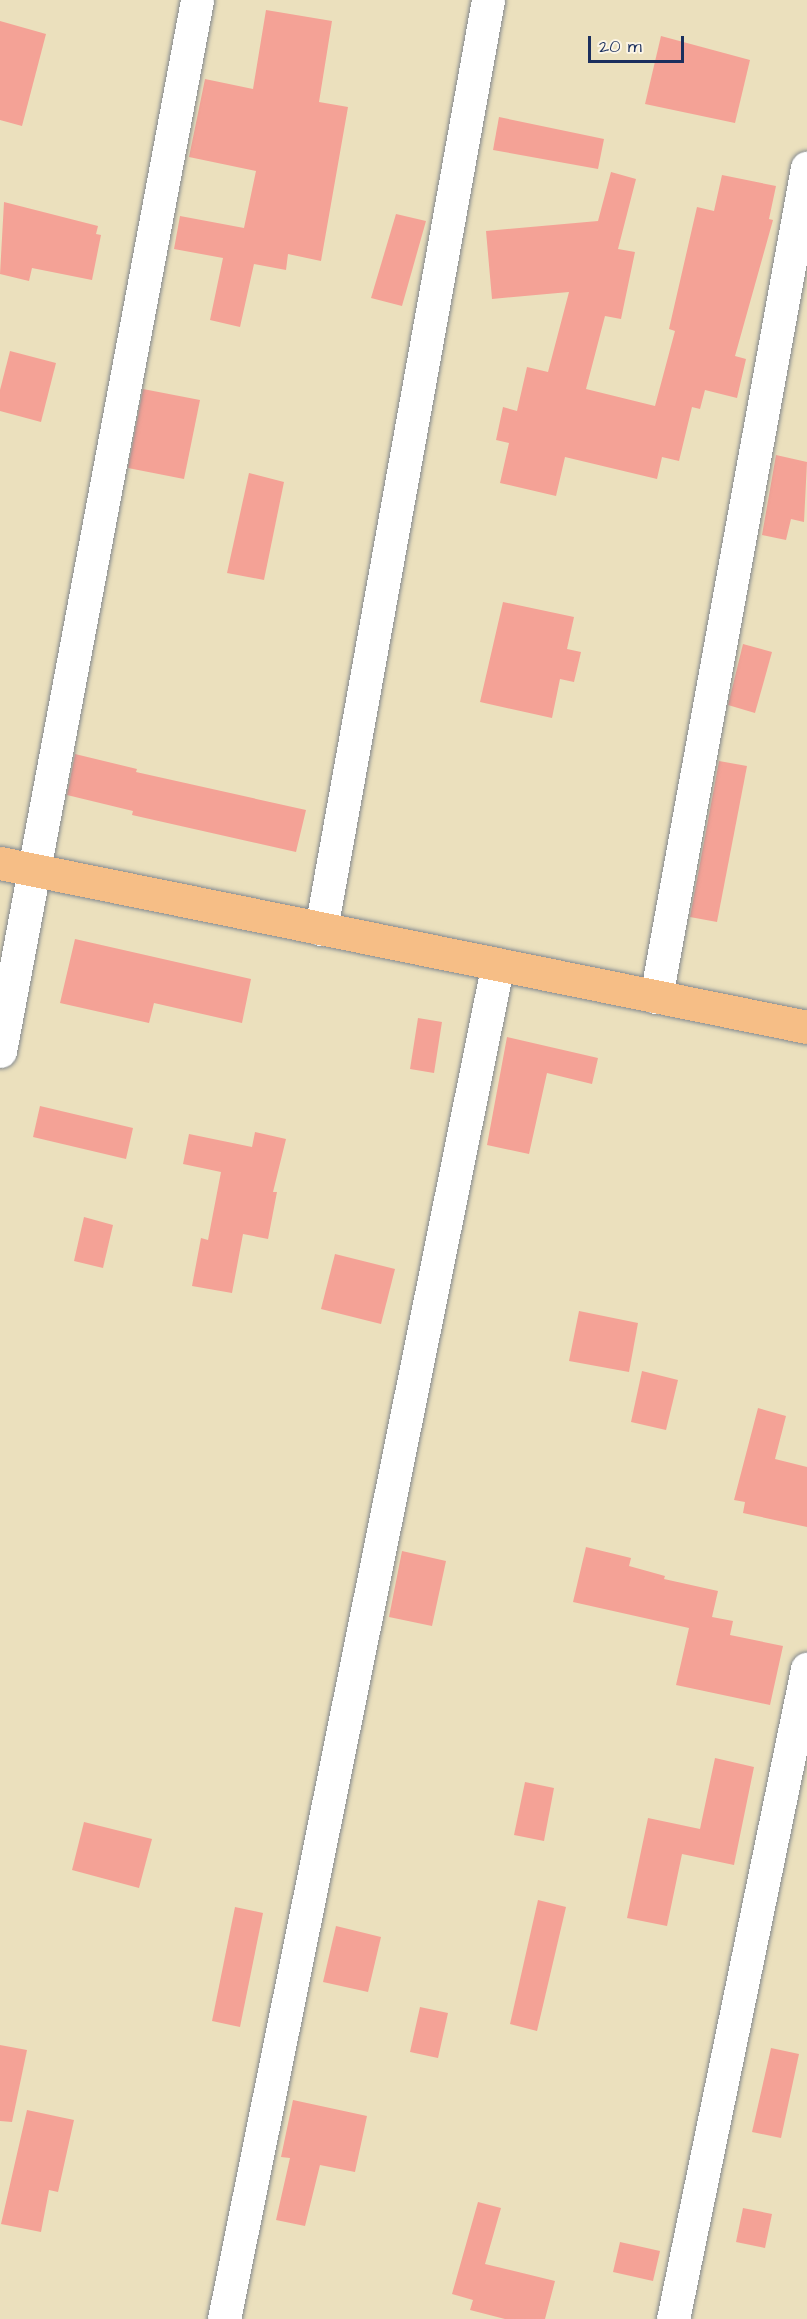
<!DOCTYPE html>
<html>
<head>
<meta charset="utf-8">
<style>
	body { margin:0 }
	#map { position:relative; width:807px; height:2319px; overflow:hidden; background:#ebe0bd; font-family:"Architects Daughter",sans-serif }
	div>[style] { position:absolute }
	.building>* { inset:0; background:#f4a296 }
	.roads { filter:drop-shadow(0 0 2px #83888e) drop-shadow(0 0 2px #83888e) }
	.minor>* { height:33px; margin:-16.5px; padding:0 16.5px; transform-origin:16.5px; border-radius:16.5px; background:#fff }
	.major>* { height:33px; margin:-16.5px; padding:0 16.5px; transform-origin:16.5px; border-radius:16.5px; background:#f6be86 }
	span { translate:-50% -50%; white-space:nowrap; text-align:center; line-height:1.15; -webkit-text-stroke:4.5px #fcf5e5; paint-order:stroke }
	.scale { position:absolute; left:588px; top:36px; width:96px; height:27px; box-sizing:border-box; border:3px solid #1b2f5e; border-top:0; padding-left:8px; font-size:18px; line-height:21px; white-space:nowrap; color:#1b2f5e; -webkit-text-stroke:4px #fcf5e5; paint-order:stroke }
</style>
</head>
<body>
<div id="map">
	<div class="building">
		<i style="clip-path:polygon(266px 10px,332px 21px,319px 102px,348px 107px,321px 261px,288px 254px,286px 270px,254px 264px,240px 327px,210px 320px,223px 258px,174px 249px,180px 216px,244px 228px,256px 171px,189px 157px,205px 79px,253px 89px)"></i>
		<i style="clip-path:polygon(0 21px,46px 34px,22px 126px,0 120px)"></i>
		<i style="clip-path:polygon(661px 36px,750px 60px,735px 123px,645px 104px)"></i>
		<i style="clip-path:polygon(499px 117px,604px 139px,598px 169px,493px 150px)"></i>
		<i style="clip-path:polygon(611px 172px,636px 179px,618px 249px,635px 252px,621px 319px,605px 316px,586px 389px,655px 406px,675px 331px,669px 329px,697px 207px,714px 211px,722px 175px,776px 186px,769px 219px,773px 220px,735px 356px,746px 359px,737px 398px,705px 390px,700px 409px,692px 407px,679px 461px,662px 457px,657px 479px,565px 457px,556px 496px,500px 483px,509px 443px,496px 440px,503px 407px,517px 411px,527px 367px,548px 372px,569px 292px,492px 299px,486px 231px,598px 221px)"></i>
		<i style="clip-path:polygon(4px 202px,98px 226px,96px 234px,101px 235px,92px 280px,32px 268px,29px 281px,0 274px)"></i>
		<i style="clip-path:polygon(396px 214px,426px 221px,402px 306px,371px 298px)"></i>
		<i style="clip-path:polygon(10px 351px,56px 363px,41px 422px,0 411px,0 390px)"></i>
		<i style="clip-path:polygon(143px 389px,200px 400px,184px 479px,128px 468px)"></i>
		<i style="clip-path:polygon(776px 455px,807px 462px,804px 522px,791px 519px,786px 540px,762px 535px)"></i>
		<i style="clip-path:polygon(249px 473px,284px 482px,264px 580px,227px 573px)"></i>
		<i style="clip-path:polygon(503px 602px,574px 617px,567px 649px,581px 652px,574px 682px,560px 679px,552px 718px,480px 702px)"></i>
		<i style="clip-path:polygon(743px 644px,772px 652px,755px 713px,728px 705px)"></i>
		<i style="clip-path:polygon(75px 754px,137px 769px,136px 772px,306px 810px,296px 852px,132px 815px,133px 811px,67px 795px)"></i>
		<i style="clip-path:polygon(719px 761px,747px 766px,717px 922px,690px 917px)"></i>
		<i style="clip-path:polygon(75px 939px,251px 979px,242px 1023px,154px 1003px,149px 1023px,60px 1003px)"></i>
		<i style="clip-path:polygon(418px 1018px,442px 1022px,434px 1073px,410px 1069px)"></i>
		<i style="clip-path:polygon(507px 1037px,598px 1058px,592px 1084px,547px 1073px,529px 1154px,487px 1145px)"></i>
		<i style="clip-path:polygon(40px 1106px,133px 1128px,126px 1159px,33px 1137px)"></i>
		<i style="clip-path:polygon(255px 1132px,286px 1139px,273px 1192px,277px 1192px,268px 1239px,243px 1234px,232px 1293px,192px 1286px,201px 1238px,208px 1240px,221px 1172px,183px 1164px,189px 1134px,252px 1147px)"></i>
		<i style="clip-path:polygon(84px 1217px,113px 1225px,103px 1268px,74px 1261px)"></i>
		<i style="clip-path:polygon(335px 1254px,395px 1269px,381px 1324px,321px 1309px)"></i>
		<i style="clip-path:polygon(579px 1311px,638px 1323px,629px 1372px,569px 1361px)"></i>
		<i style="clip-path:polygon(642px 1371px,678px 1380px,666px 1430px,631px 1422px)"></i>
		<i style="clip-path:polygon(758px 1408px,786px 1416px,775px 1459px,807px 1467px,807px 1527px,743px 1513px,745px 1502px,734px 1500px)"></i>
		<i style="clip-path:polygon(586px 1547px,631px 1558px,629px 1566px,665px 1576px,664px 1579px,718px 1591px,712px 1617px,733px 1621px,730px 1635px,783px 1646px,770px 1705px,676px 1685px,689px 1628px,573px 1602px)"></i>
		<i style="clip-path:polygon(402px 1551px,446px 1561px,432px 1626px,389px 1617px)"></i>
		<i style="clip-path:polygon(715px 1758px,754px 1767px,734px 1865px,682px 1854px,667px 1926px,627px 1918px,648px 1818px,700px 1829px)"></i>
		<i style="clip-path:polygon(525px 1782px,554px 1788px,544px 1841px,514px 1835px)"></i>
		<i style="clip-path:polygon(84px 1822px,152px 1839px,139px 1888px,72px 1870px)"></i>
		<i style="clip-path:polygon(538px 1900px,566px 1907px,537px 2031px,510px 2024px)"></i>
		<i style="clip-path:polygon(235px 1907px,263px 1913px,240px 2027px,212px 2021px)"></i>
		<i style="clip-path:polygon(336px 1926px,381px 1937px,368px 1992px,323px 1982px)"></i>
		<i style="clip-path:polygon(420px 2007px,448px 2013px,438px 2058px,410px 2052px)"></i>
		<i style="clip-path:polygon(0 2045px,27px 2050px,12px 2122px,0 2121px)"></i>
		<i style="clip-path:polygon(771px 2048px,799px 2054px,781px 2138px,752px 2132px)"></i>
		<i style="clip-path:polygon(293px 2100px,367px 2116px,355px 2172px,320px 2165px,305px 2226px,276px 2220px,290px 2158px,281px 2157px)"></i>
		<i style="clip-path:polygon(27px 2110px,74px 2120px,58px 2192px,49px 2190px,41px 2232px,1px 2224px)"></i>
		<i style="clip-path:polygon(478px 2202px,501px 2208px,485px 2264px,555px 2281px,545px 2319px,505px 2319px,470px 2310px,473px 2300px,452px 2294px)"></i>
		<i style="clip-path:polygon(743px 2208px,772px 2214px,765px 2248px,736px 2242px)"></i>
		<i style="clip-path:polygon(620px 2242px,660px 2251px,653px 2281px,613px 2272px)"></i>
	</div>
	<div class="roads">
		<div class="minor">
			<i style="left:321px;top:929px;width:944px;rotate:-79.81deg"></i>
			<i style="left:656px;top:997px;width:843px;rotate:-79.68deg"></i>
			<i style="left:0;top:1051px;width:1069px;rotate:-79.38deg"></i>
			<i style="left:224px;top:2319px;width:1379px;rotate:-78.58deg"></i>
			<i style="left:673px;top:2319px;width:664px;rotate:-78.35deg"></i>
		</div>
		<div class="major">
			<i style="left:0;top:863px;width:823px;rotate:11.49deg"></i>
		</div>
	</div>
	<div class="scale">20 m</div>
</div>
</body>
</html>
